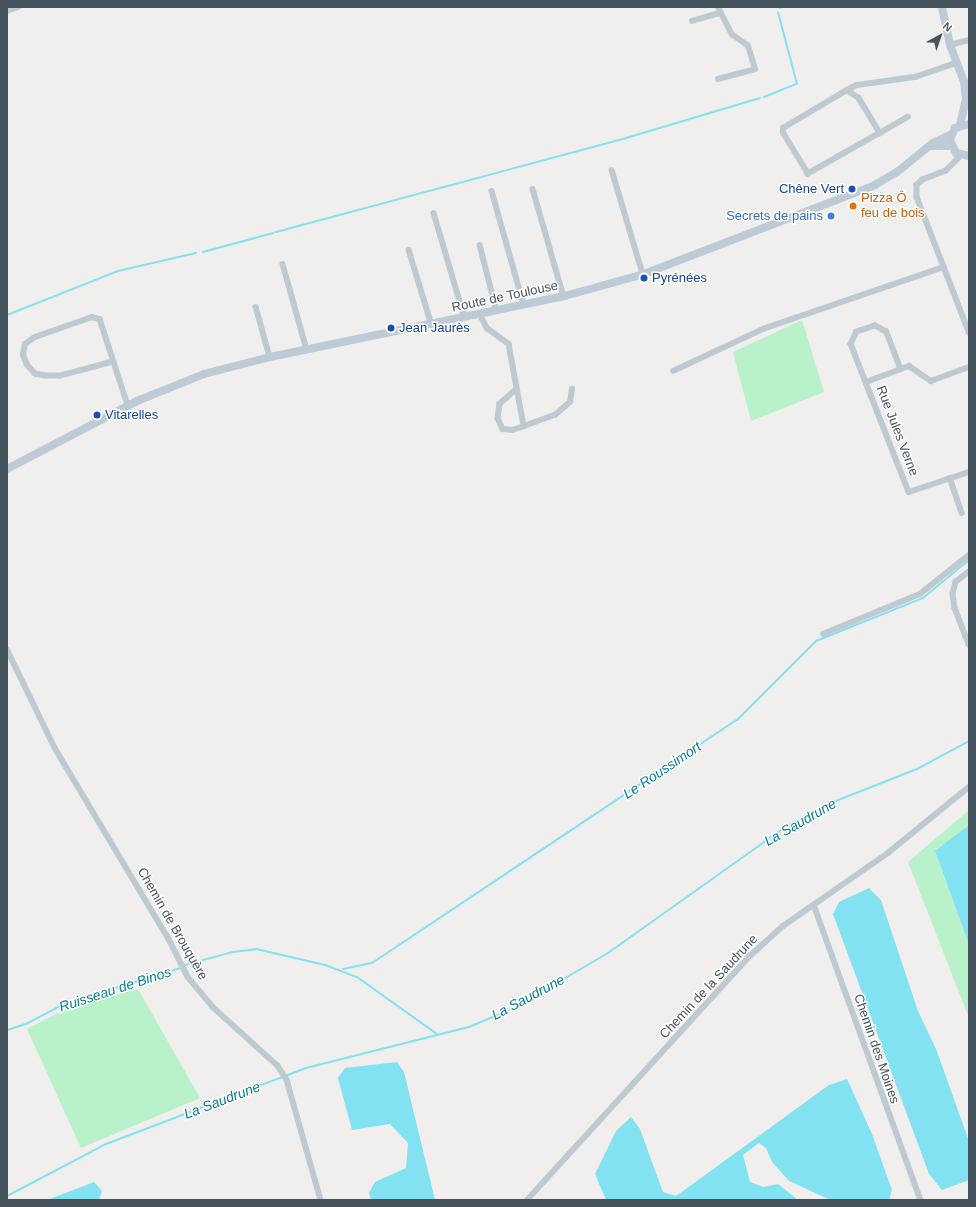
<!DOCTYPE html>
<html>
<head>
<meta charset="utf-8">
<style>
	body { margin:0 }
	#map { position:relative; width:976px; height:1207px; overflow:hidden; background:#f1eeee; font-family:Arial,sans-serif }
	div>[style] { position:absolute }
	.green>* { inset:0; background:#b9f1cb }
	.water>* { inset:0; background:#83e2f1 }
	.stream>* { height:2px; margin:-1px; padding:0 1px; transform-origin:1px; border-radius:1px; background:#83e2f1 }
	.street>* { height:5.5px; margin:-2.75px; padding:0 2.75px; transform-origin:2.75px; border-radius:2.75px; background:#bdcad1 }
	.secondary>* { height:8px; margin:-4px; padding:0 4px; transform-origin:4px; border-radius:4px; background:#bdcbd6 }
	.dots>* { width:11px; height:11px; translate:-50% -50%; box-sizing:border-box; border:2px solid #fff; border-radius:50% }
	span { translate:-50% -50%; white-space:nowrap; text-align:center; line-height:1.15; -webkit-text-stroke:3px #fff; paint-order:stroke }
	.transit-label { font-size:13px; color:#164399 }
	.right { translate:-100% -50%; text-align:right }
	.left { translate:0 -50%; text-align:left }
	.food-label { font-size:13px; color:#c56008 }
	.shop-label { font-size:13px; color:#366cbe }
	.street-label { font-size:13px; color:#45535c }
	.water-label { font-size:14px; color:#077e91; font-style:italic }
	.frame { position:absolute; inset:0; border:8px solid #45535c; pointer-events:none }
	.north { position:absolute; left:920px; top:16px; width:40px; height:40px; -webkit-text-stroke:3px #fff; paint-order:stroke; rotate:40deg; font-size:11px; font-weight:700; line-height:16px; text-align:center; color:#45535c }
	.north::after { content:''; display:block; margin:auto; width:14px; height:18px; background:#45535c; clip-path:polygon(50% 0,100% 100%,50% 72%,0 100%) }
</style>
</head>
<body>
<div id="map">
	<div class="green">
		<i style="clip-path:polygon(802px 320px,824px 392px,751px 421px,733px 352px)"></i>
		<i style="clip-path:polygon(969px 810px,969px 825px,935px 852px,969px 945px,969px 1018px,908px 862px)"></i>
		<i style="clip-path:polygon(138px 989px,200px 1098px,81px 1148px,27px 1029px,70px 1007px)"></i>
	</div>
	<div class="water">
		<i style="clip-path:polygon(969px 825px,969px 945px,935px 851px)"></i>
		<i style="clip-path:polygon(869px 888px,881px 900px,918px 1011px,936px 1049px,969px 1141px,969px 1180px,942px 1190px,929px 1174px,833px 914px,839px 902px)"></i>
		<i style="clip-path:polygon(397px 1062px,404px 1072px,435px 1200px,371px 1200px,369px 1193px,375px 1182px,406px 1168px,408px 1143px,390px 1124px,352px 1130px,338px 1078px,345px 1068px)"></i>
		<i style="clip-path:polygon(847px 1079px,872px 1134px,892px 1190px,889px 1200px,834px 1200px,826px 1198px,789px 1181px,772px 1162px,766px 1148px,759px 1143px,743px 1155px,750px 1182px,763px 1187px,778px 1184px,798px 1200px,606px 1200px,595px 1174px,616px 1131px,631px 1117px,640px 1129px,663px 1192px,676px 1196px,829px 1085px)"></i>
		<i style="clip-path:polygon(94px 1182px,102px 1191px,99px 1200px,47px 1200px)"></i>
	</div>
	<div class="stream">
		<i style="left:780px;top:8px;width:2px;rotate:-27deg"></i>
		<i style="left:764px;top:97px;width:35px;rotate:-22deg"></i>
		<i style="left:797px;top:84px;width:74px;rotate:-104.8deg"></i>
		<i style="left:276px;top:232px;width:362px;rotate:-15deg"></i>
		<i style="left:626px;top:138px;width:140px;rotate:-16.6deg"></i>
		<i style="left:203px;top:252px;width:73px;rotate:-15.2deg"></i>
		<i style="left:7px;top:315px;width:119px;rotate:-21.6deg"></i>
		<i style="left:118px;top:271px;width:80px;rotate:-13deg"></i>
		<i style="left:185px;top:965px;width:50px;rotate:-15.2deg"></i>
		<i style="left:233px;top:952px;width:23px;rotate:-7deg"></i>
		<i style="left:256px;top:949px;width:71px;rotate:13.1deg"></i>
		<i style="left:325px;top:965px;width:34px;rotate:21deg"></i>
		<i style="left:357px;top:977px;width:98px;rotate:35.5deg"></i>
		<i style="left:343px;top:969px;width:30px;rotate:-12deg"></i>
		<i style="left:372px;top:963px;width:438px;rotate:-33.7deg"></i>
		<i style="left:737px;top:720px;width:112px;rotate:-45deg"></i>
		<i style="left:816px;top:641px;width:115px;rotate:-21.9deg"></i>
		<i style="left:923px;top:598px;width:60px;rotate:-39.6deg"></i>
		<i style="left:7px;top:1030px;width:22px;rotate:-18deg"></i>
		<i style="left:28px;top:1023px;width:41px;rotate:-27.8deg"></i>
		<i style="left:64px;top:1004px;width:121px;rotate:-17.2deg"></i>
		<i style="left:7px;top:1196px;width:112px;rotate:-27.7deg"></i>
		<i style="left:106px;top:1144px;width:214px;rotate:-20.8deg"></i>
		<i style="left:306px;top:1068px;width:168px;rotate:-14.1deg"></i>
		<i style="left:469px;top:1027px;width:49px;rotate:-22.9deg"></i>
		<i style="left:514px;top:1008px;width:109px;rotate:-30.3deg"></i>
		<i style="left:608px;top:953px;width:217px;rotate:-35.4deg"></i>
		<i style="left:785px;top:827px;width:43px;rotate:-28.9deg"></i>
		<i style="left:823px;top:806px;width:101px;rotate:-21.5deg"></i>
		<i style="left:917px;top:769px;width:59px;rotate:-28.3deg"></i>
	</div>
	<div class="street">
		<i style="left:7px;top:11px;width:12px;rotate:-20deg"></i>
		<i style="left:692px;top:21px;width:29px;rotate:-16deg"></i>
		<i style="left:950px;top:45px;width:20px;rotate:-15deg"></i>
		<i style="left:718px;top:79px;width:38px;rotate:-15deg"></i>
		<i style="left:755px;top:69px;width:24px;rotate:-107deg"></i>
		<i style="left:748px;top:46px;width:19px;rotate:-145deg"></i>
		<i style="left:732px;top:35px;width:31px;rotate:-117deg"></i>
		<i style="left:847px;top:90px;width:14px;rotate:34deg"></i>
		<i style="left:859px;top:98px;width:41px;rotate:59deg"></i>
		<i style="left:880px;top:133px;width:83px;rotate:150.3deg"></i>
		<i style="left:808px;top:174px;width:48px;rotate:-121.4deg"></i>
		<i style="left:783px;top:133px;width:5px;rotate:-90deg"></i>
		<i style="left:783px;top:128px;width:74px;rotate:-30.7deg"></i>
		<i style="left:847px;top:90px;width:11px;rotate:-27deg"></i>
		<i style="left:857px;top:85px;width:59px;rotate:-7.9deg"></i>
		<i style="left:915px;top:77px;width:43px;rotate:-18.9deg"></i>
		<i style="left:880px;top:133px;width:32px;rotate:-30deg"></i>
		<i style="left:961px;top:156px;width:21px;rotate:135deg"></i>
		<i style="left:946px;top:171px;width:25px;rotate:159deg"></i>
		<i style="left:923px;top:180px;width:8px;rotate:140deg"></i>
		<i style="left:917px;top:185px;width:12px;rotate:90deg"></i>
		<i style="left:917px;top:197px;width:145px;rotate:68.9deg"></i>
		<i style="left:612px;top:170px;width:109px;rotate:73.4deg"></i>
		<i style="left:533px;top:189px;width:112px;rotate:74deg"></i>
		<i style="left:492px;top:191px;width:118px;rotate:74.3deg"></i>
		<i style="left:434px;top:213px;width:109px;rotate:73.6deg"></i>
		<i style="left:480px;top:245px;width:68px;rotate:75.6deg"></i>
		<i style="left:409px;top:250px;width:78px;rotate:73deg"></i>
		<i style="left:283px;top:264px;width:89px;rotate:74.4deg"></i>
		<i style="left:256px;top:307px;width:52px;rotate:74.4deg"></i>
		<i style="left:480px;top:314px;width:16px;rotate:63deg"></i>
		<i style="left:487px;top:328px;width:27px;rotate:36deg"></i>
		<i style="left:509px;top:344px;width:83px;rotate:79.6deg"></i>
		<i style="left:524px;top:426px;width:33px;rotate:-20deg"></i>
		<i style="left:555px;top:415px;width:20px;rotate:-41deg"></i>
		<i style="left:570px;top:402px;width:13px;rotate:-81deg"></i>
		<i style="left:113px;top:362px;width:54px;rotate:164.9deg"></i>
		<i style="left:61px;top:376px;width:15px;rotate:180deg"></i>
		<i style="left:46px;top:376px;width:11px;rotate:-170deg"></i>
		<i style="left:35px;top:374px;width:12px;rotate:-132deg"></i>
		<i style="left:27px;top:365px;width:11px;rotate:-112deg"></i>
		<i style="left:23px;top:355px;width:11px;rotate:-80deg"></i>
		<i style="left:25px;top:344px;width:12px;rotate:-35deg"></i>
		<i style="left:35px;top:337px;width:60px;rotate:-19.3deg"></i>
		<i style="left:92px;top:317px;width:8px;rotate:14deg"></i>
		<i style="left:100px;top:319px;width:90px;rotate:72deg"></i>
		<i style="left:900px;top:368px;width:39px;rotate:-111deg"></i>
		<i style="left:886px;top:332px;width:13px;rotate:-151deg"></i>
		<i style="left:875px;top:326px;width:19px;rotate:162deg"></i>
		<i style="left:857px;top:332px;width:13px;rotate:117deg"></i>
		<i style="left:851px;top:344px;width:159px;rotate:68.6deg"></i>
		<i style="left:909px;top:492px;width:63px;rotate:-18.4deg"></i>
		<i style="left:673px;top:371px;width:99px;rotate:-25deg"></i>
		<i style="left:763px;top:329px;width:191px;rotate:-18.9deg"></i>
		<i style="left:866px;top:382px;width:46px;rotate:-20.4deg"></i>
		<i style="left:909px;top:366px;width:27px;rotate:34deg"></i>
		<i style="left:931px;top:381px;width:40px;rotate:-20.2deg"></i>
		<i style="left:516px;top:390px;width:21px;rotate:139deg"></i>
		<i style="left:500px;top:404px;width:14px;rotate:98deg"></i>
		<i style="left:498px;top:418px;width:12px;rotate:66deg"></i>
		<i style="left:503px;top:429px;width:9px;rotate:6deg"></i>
		<i style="left:512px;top:430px;width:13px;rotate:-18deg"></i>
		<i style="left:950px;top:478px;width:37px;rotate:71deg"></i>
		<i style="left:969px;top:572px;width:16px;rotate:142deg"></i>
		<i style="left:956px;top:582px;width:12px;rotate:104deg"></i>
		<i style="left:953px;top:594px;width:14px;rotate:82deg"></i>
		<i style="left:955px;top:608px;width:39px;rotate:69deg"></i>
		<i style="left:823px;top:634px;width:105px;rotate:-22.4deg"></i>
		<i style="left:920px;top:594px;width:63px;rotate:-38.5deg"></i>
		<i style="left:7px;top:649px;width:110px;rotate:64.1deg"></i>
		<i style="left:55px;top:748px;width:222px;rotate:59.2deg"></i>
		<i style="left:169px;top:939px;width:42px;rotate:63.4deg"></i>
		<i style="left:188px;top:977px;width:39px;rotate:50deg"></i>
		<i style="left:213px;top:1007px;width:88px;rotate:42.2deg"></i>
		<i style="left:278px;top:1066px;width:17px;rotate:57deg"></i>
		<i style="left:287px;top:1080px;width:125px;rotate:74.2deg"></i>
		<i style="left:814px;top:905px;width:314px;rotate:70.1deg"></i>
		<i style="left:527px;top:1200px;width:331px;rotate:-47.6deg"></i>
		<i style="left:750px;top:956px;width:45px;rotate:-42.3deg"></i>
		<i style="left:783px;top:926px;width:128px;rotate:-34.8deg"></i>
		<i style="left:888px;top:853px;width:104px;rotate:-39.2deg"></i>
	</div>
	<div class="secondary">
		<i style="left:942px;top:7px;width:39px;rotate:78deg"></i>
		<i style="left:950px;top:45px;width:40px;rotate:69deg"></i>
		<i style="left:964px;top:82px;width:17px;rotate:83deg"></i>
		<i style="left:966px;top:99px;width:27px;rotate:103deg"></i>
		<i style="left:969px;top:124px;width:15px;rotate:164deg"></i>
		<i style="left:955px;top:128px;width:13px;rotate:113deg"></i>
		<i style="left:950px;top:140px;width:14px;rotate:65deg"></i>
		<i style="left:956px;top:153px;width:13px;rotate:13deg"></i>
		<i style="left:931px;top:146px;width:20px"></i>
		<i style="left:7px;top:469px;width:147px;rotate:-27.6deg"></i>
		<i style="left:137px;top:401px;width:72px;rotate:-21.9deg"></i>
		<i style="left:204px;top:374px;width:68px;rotate:-14.4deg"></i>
		<i style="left:270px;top:357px;width:297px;rotate:-11.7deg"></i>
		<i style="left:561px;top:297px;width:83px;rotate:-15.4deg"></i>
		<i style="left:641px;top:275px;width:251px;rotate:-21deg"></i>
		<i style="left:875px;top:185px;width:26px;rotate:-31deg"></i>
		<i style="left:897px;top:172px;width:46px;rotate:-38.9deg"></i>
		<i style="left:933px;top:143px;width:19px;rotate:-25deg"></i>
	</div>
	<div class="dots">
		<i style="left:852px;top:189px;background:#1a4fb4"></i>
		<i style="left:853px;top:206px;background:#e8710a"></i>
		<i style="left:831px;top:216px;background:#3f7fe0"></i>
		<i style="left:644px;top:278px;background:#1a4fb4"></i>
		<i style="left:391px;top:328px;background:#1a4fb4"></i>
		<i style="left:97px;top:415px;background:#1a4fb4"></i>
	</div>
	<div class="transit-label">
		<span class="right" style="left:844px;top:189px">Chêne Vert</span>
		<span class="left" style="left:652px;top:278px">Pyrénées</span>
		<span class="left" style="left:399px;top:328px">Jean Jaurès</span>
		<span class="left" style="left:105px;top:415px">Vitarelles</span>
	</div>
	<div class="food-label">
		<span class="left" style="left:861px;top:206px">Pizza Ô<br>feu de bois</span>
	</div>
	<div class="shop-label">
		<span class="right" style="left:823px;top:216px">Secrets de pains</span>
	</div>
	<div class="street-label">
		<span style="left:505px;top:297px;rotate:-12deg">Route de Toulouse</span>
		<span style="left:897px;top:431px;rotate:69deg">Rue Jules Verne</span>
		<span style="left:172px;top:924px;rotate:60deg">Chemin de Brouquère</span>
		<span style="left:709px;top:987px;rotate:-47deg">Chemin de la Saudrune</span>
		<span style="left:876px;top:1049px;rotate:71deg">Chemin des Moines</span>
	</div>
	<div class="water-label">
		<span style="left:662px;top:770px;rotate:-34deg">Le Roussimort</span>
		<span style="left:800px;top:822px;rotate:-30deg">La Saudrune</span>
		<span style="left:115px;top:989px;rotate:-18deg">Ruisseau de Binos</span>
		<span style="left:528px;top:997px;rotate:-28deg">La Saudrune</span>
		<span style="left:222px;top:1100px;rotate:-21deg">La Saudrune</span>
	</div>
	<div class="frame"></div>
	<div class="north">N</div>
</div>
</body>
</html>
